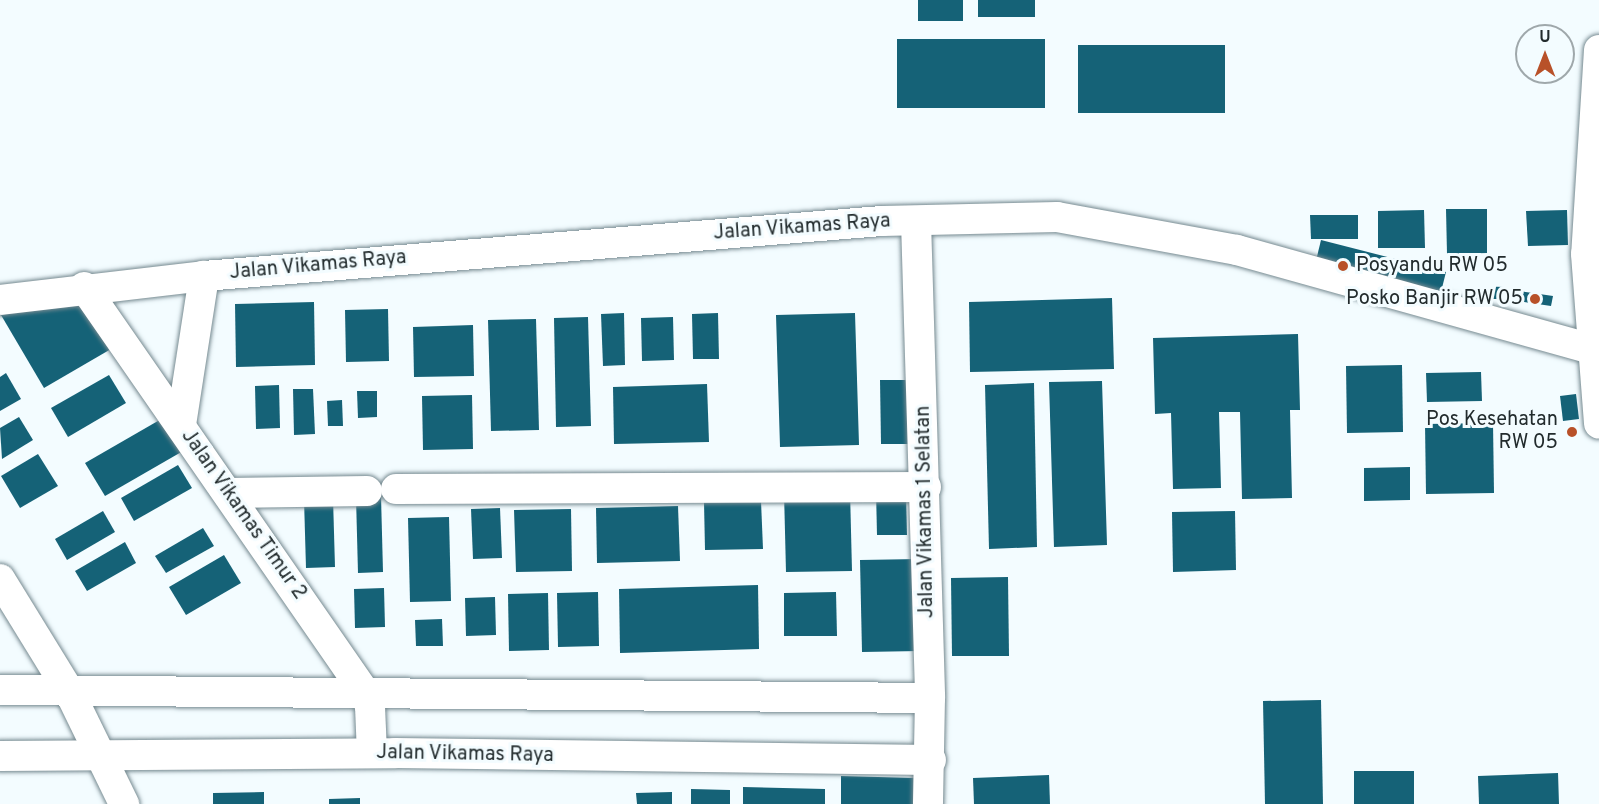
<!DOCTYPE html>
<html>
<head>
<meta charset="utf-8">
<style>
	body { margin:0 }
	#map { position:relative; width:1599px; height:804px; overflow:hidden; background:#f3fcff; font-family:Overpass,sans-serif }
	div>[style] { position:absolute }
	.building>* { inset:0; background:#156277 }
	.roads { filter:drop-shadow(0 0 2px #768a91) drop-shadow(0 0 2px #768a91) }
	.street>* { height:30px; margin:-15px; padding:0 15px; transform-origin:15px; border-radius:15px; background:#fff }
	.dots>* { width:16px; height:16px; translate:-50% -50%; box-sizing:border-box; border:3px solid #f3fcff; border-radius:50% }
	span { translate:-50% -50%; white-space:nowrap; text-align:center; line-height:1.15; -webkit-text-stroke:6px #f3fcff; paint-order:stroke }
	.street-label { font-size:20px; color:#222b2d }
	.poi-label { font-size:20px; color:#222b2d }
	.left { translate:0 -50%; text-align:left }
	.right { translate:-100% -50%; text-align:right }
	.north { position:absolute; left:1515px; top:24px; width:60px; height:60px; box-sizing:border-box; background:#f3fcff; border:2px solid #9fa8ab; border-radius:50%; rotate:0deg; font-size:16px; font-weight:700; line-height:24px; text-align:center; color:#222b2d }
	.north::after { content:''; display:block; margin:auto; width:21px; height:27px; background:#b85129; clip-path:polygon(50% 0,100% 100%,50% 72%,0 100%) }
</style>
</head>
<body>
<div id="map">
	<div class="building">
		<i style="clip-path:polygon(918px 0,963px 0,963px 21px,918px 21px)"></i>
		<i style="clip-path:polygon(978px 0,1035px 0,1035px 17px,978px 17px)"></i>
		<i style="clip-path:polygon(897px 39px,1045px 39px,1045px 108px,897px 108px)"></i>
		<i style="clip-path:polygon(1078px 45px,1225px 45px,1225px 113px,1078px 113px)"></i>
		<i style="clip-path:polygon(1446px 209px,1487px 209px,1487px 253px,1447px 254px)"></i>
		<i style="clip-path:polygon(1424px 210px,1425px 248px,1378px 248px,1378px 211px)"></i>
		<i style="clip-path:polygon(1567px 210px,1568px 245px,1528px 246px,1526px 211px)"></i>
		<i style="clip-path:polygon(1310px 215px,1358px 215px,1358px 239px,1311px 239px)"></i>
		<i style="clip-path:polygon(1321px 240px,1446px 272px,1439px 300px,1314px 269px)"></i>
		<i style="clip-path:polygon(1475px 286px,1504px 287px,1504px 299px,1475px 299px)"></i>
		<i style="clip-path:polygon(1519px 291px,1553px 296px,1551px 306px,1517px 301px)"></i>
		<i style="clip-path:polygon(1112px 298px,1114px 369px,970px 372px,969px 302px)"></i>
		<i style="clip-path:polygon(79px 299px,111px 349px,44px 388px,1px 315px)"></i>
		<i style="clip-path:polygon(314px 302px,315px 365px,236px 367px,235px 304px)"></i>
		<i style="clip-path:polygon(388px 309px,389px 361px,346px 362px,345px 310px)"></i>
		<i style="clip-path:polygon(624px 313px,625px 365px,603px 366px,601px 314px)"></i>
		<i style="clip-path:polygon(718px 313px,719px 359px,693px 359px,692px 314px)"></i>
		<i style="clip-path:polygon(855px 313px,859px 445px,780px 447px,776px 315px)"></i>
		<i style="clip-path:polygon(588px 317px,591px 426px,556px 427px,554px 318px)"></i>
		<i style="clip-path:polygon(673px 317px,674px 360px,642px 361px,641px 318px)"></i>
		<i style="clip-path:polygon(536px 319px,539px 430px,491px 431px,488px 320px)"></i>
		<i style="clip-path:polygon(473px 325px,474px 376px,414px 377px,413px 327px)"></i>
		<i style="clip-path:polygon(1298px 334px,1300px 410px,1290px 410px,1292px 498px,1242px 499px,1240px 412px,1219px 412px,1221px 488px,1173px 489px,1171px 413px,1155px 414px,1153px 338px)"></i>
		<i style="clip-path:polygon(1402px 365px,1403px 432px,1347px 433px,1346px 366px)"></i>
		<i style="clip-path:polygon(1481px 372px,1482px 401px,1427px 402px,1426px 373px)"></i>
		<i style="clip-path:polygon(6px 373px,21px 399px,0 411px,0 377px)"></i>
		<i style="clip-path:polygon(109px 375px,126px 403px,68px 437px,51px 408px)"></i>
		<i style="clip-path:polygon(880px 380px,909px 380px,910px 444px,881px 444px)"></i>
		<i style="clip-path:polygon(1102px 381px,1107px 545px,1054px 547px,1049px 382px)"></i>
		<i style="clip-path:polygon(1034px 383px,1037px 547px,989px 549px,985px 385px)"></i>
		<i style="clip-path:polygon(707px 384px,709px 442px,614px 444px,613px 387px)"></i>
		<i style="clip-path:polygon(279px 385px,280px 428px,256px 429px,255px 386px)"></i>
		<i style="clip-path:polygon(293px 389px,313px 389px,315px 434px,294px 435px)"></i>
		<i style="clip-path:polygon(357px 391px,377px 391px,377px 417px,358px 418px)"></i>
		<i style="clip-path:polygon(1576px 394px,1579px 419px,1563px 421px,1560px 396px)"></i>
		<i style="clip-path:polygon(472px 395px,473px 449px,423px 450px,422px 396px)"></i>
		<i style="clip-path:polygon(342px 400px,343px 426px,328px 426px,327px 401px)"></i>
		<i style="clip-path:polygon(170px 414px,190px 447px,105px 496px,85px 463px)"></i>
		<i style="clip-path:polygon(19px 417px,33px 440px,2px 459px,0 428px)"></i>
		<i style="clip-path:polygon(1493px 423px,1494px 493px,1426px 494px,1425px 424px)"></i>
		<i style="clip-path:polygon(1576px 426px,1578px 435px,1568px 438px,1566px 428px)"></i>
		<i style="clip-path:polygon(38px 454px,58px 486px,20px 508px,1px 476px)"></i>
		<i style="clip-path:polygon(178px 465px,192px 488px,134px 521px,121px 498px)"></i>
		<i style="clip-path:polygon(1410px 467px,1410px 500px,1364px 501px,1364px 468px)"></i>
		<i style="clip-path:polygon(876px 490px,906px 490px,907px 535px,877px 535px)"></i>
		<i style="clip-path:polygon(850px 491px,852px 571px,786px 572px,784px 492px)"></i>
		<i style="clip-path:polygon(381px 496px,383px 572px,358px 573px,356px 497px)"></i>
		<i style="clip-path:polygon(333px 498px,335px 567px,306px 568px,304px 499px)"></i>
		<i style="clip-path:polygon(761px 501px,763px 549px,705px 550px,704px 502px)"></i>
		<i style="clip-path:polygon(678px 506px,680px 561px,597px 563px,596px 508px)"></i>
		<i style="clip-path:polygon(500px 508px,502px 558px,473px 559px,471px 509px)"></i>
		<i style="clip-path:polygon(571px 509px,572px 571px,516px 572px,514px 510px)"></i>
		<i style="clip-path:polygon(103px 511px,115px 532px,67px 560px,55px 539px)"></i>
		<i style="clip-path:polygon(1235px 511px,1236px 570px,1173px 572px,1172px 512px)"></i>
		<i style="clip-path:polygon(449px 517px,451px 601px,410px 602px,408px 518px)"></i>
		<i style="clip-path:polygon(203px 528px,214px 546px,166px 573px,155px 556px)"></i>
		<i style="clip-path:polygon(125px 542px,136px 563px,87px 591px,75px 571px)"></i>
		<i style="clip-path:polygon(224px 555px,241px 583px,186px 615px,169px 587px)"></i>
		<i style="clip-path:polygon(919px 559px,920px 651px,862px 652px,860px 560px)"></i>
		<i style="clip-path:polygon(1008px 577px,1009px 656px,952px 656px,951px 578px)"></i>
		<i style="clip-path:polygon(758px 585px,759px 649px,620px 653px,619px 589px)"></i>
		<i style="clip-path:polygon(384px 588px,385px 627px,355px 628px,354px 589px)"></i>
		<i style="clip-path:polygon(598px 592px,599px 646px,558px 647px,557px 593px)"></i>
		<i style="clip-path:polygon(836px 592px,837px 636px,784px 636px,784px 593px)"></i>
		<i style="clip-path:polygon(548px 593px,549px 650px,509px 651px,508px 594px)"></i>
		<i style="clip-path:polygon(495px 597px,496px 635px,466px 636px,465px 598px)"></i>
		<i style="clip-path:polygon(442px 619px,443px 646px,416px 646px,415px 620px)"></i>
		<i style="clip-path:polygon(1321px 700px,1323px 804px,1265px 804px,1263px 701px)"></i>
		<i style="clip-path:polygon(1354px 771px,1414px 771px,1414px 804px,1354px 804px)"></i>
		<i style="clip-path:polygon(1558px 773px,1559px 804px,1479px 804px,1478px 776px)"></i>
		<i style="clip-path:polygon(1049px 775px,1050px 804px,974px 804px,973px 778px)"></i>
		<i style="clip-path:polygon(841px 776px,915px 778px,914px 804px,841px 804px)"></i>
		<i style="clip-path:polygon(743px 787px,825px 789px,825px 804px,743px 804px)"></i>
		<i style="clip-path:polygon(691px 789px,730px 790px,730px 804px,691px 804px)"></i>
		<i style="clip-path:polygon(264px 792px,264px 804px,213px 804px,213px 793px)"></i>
		<i style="clip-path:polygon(672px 792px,672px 804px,637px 804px,636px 793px)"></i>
		<i style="clip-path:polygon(360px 798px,360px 804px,329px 804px,329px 799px)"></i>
	</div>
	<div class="roads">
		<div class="street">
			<i style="left:1599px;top:50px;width:204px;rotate:93.6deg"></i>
			<i style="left:1586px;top:254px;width:170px;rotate:85.6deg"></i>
			<i style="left:916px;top:221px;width:477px;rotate:88.3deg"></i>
			<i style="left:930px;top:698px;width:106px;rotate:91.1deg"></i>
			<i style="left:84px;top:287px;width:494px;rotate:55.3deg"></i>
			<i style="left:365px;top:693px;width:14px;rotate:69deg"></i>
			<i style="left:370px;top:706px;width:47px;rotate:87.6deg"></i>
			<i style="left:0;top:300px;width:205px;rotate:-6.7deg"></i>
			<i style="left:204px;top:276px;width:680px;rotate:-4.64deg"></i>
			<i style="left:882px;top:221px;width:175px;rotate:-1.3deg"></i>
			<i style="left:1057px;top:217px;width:183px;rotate:10.4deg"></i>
			<i style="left:1237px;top:250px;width:368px;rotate:15.6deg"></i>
			<i style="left:181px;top:425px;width:151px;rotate:-81.2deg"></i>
			<i style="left:396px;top:489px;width:530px;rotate:-0.22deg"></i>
			<i style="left:228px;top:493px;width:139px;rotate:-0.8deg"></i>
			<i style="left:0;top:579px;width:132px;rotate:58.4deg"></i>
			<i style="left:69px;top:691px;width:126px;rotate:64deg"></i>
			<i style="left:0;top:690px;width:930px;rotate:0.49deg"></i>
			<i style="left:0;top:756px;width:395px;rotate:-0.4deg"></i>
			<i style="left:395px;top:753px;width:536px;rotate:0.75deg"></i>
		</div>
	</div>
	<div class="dots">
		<i style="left:1343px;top:266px;background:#b85129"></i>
		<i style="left:1535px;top:299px;background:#b85129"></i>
		<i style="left:1572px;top:432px;background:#b85129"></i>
	</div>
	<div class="street-label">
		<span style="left:802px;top:228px;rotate:-4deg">Jalan Vikamas Raya</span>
		<span style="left:318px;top:266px;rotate:-5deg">Jalan Vikamas Raya</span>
		<span style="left:926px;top:512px;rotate:-91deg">Jalan Vikamas 1 Selatan</span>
		<span style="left:243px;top:515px;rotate:55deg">Jalan Vikamas Timur 2</span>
		<span style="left:465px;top:755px;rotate:1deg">Jalan Vikamas Raya</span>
	</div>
	<div class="poi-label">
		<span class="left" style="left:1356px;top:266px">Posyandu RW 05</span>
		<span class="right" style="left:1523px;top:299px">Posko Banjir RW 05</span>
		<span class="right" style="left:1558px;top:432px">Pos Kesehatan<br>RW 05</span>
	</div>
	<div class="north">U</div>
</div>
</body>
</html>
